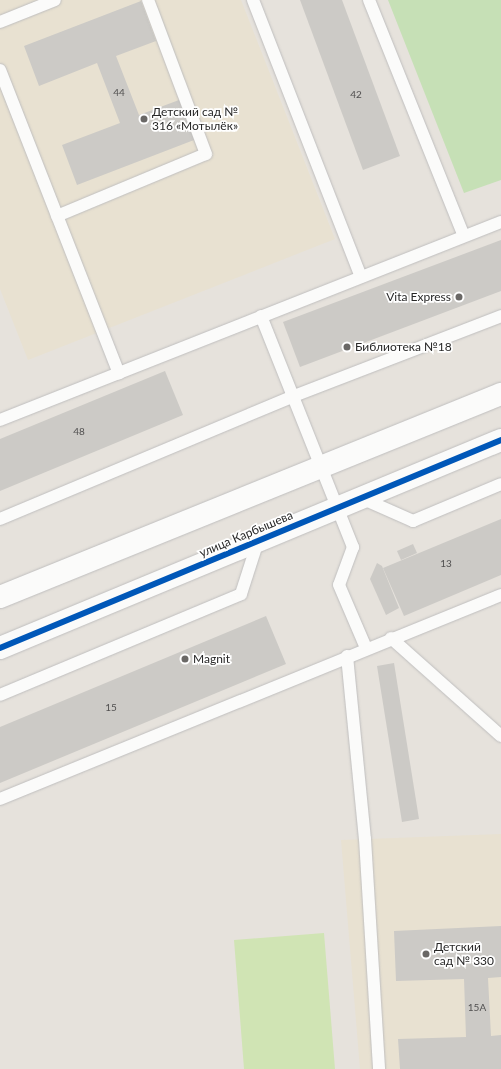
<!DOCTYPE html>
<html>
<head>
<meta charset="utf-8">
<style>
	body { margin:0 }
	#map { position:relative; width:501px; height:1069px; overflow:hidden; background:#e6e2dc; font-family:Lato,sans-serif }
	div>[style] { position:absolute }
	.education>* { inset:0; background:#e8e1d1 }
	.green>* { inset:0; background:#c6e0b6 }
	.pitch>* { inset:0; background:#d0e4b4 }
	.building>* { inset:0; background:#cccac6 }
	.roads { filter:drop-shadow(0 0 1px #bfbebe) drop-shadow(0 0 1px #bfbebe) }
	.service>* { height:12px; margin:-6px; padding:0 6px; transform-origin:6px; border-radius:6px; background:#fbfbfa }
	.minor>* { height:22px; margin:-11px; padding:0 11px; transform-origin:11px; border-radius:11px; background:#fbfbfa }
	.cycleway>* { height:6px; margin:-3px; padding:0 3px; transform-origin:3px; border-radius:3px; background:#0057b8 }
	.dots>* { width:11px; height:11px; translate:-50% -50%; box-sizing:border-box; border:2px solid #fff; border-radius:50% }
	span { translate:-50% -50%; white-space:nowrap; text-align:center; line-height:1.15; -webkit-text-stroke:3.5px #fff; paint-order:stroke }
	.number-label { font-size:10px; color:#515050 }
	.number-label span { -webkit-text-stroke-width:0 }
	.poi-label { font-size:12px; color:#272727 }
	.left { translate:0 -50%; text-align:left }
	.right { translate:-100% -50%; text-align:right }
	.street-label { font-size:12px; color:#272727 }
</style>
</head>
<body>
<div id="map">
	<div class="education">
		<i style="clip-path:polygon(0 0,241px 0,335px 239px,28px 360px,0 289px)"></i>
		<i style="clip-path:polygon(501px 834px,501px 1069px,360px 1069px,341px 840px)"></i>
	</div>
	<div class="green">
		<i style="clip-path:polygon(388px 0,501px 0,501px 180px,464px 193px)"></i>
	</div>
	<div class="pitch">
		<i style="clip-path:polygon(324px 933px,335px 1069px,244px 1069px,234px 940px)"></i>
	</div>
	<div class="building">
		<i style="clip-path:polygon(300px 0,342px 0,400px 156px,363px 170px)"></i>
		<i style="clip-path:polygon(141px 1px,156px 41px,116px 56px,139px 115px,179px 100px,194px 140px,77px 185px,62px 145px,120px 123px,97px 63px,39px 86px,24px 46px)"></i>
		<i style="clip-path:polygon(501px 240px,501px 291px,300px 367px,283px 322px)"></i>
		<i style="clip-path:polygon(165px 371px,183px 415px,0 491px,0 439px)"></i>
		<i style="clip-path:polygon(501px 519px,501px 575px,404px 616px,383px 568px)"></i>
		<i style="clip-path:polygon(413px 544px,417px 553px,401px 560px,397px 551px)"></i>
		<i style="clip-path:polygon(377px 563px,382px 566px,399px 608px,386px 615px,370px 579px)"></i>
		<i style="clip-path:polygon(266px 616px,286px 664px,0 783px,0 727px)"></i>
		<i style="clip-path:polygon(394px 663px,419px 819px,402px 822px,377px 666px)"></i>
		<i style="clip-path:polygon(501px 926px,501px 977px,488px 978px,491px 1036px,501px 1035px,501px 1069px,400px 1069px,398px 1039px,466px 1037px,464px 979px,396px 981px,394px 931px)"></i>
	</div>
	<div class="roads">
		<div class="service">
			<i style="left:253px;top:0;width:297px;rotate:68.7deg"></i>
			<i style="left:369px;top:0;width:254px;rotate:68.1deg"></i>
			<i style="left:0;top:22px;width:59px;rotate:-21.8deg"></i>
			<i style="left:0;top:70px;width:326px;rotate:68.6deg"></i>
			<i style="left:57px;top:216px;width:161px;rotate:-22.6deg"></i>
			<i style="left:206px;top:154px;width:165px;rotate:-110.6deg"></i>
			<i style="left:261px;top:316px;width:249px;rotate:68.3deg"></i>
			<i style="left:353px;top:547px;width:40px;rotate:110.2deg"></i>
			<i style="left:339px;top:585px;width:69px;rotate:66.8deg"></i>
			<i style="left:0;top:420px;width:539px;rotate:-21.56deg"></i>
			<i style="left:361px;top:498px;width:57px;rotate:23.9deg"></i>
			<i style="left:413px;top:521px;width:95px;rotate:-22.8deg"></i>
			<i style="left:0;top:519px;width:319px;rotate:-22.7deg"></i>
			<i style="left:294px;top:396px;width:222px;rotate:-21.1deg"></i>
			<i style="left:391px;top:638px;width:147px;rotate:41.7deg"></i>
			<i style="left:347px;top:656px;width:184px;rotate:84.4deg"></i>
			<i style="left:365px;top:839px;width:230px;rotate:86.5deg"></i>
			<i style="left:0;top:695px;width:261px;rotate:-22.7deg"></i>
			<i style="left:241px;top:594px;width:56px;rotate:-72.2deg"></i>
			<i style="left:0;top:799px;width:541px;rotate:-22.16deg"></i>
		</div>
		<div class="minor">
			<i style="left:0;top:597px;width:541px;rotate:-22.06deg"></i>
			<i style="left:0;top:648px;width:542px;rotate:-22.55deg"></i>
		</div>
	</div>
	<div class="cycleway">
		<i style="left:0;top:648px;width:542px;rotate:-22.55deg"></i>
	</div>
	<div class="dots">
		<i style="left:144px;top:119px;background:#6a6866"></i>
		<i style="left:459px;top:297px;background:#6a6866"></i>
		<i style="left:347px;top:347px;background:#6a6866"></i>
		<i style="left:185px;top:659px;background:#6a6866"></i>
		<i style="left:426px;top:954px;background:#6a6866"></i>
	</div>
	<div class="number-label">
		<span style="left:119px;top:93px">44</span>
		<span style="left:356px;top:95px">42</span>
		<span style="left:79px;top:432px">48</span>
		<span style="left:446px;top:564px">13</span>
		<span style="left:111px;top:708px">15</span>
		<span style="left:477px;top:1008px">15А</span>
	</div>
	<div class="poi-label">
		<span class="left" style="left:152px;top:119px">Детский сад №<br>316 «Мотылёк»</span>
		<span class="right" style="left:451px;top:297px">Vita Express</span>
		<span class="left" style="left:355px;top:347px">Библиотека №18</span>
		<span class="left" style="left:193px;top:659px">Magnit</span>
		<span class="left" style="left:434px;top:954px">Детский<br>сад № 330</span>
	</div>
	<div class="street-label">
		<span style="left:246px;top:534px;rotate:-23deg">улица Карбышева</span>
	</div>
</div>
</body>
</html>
